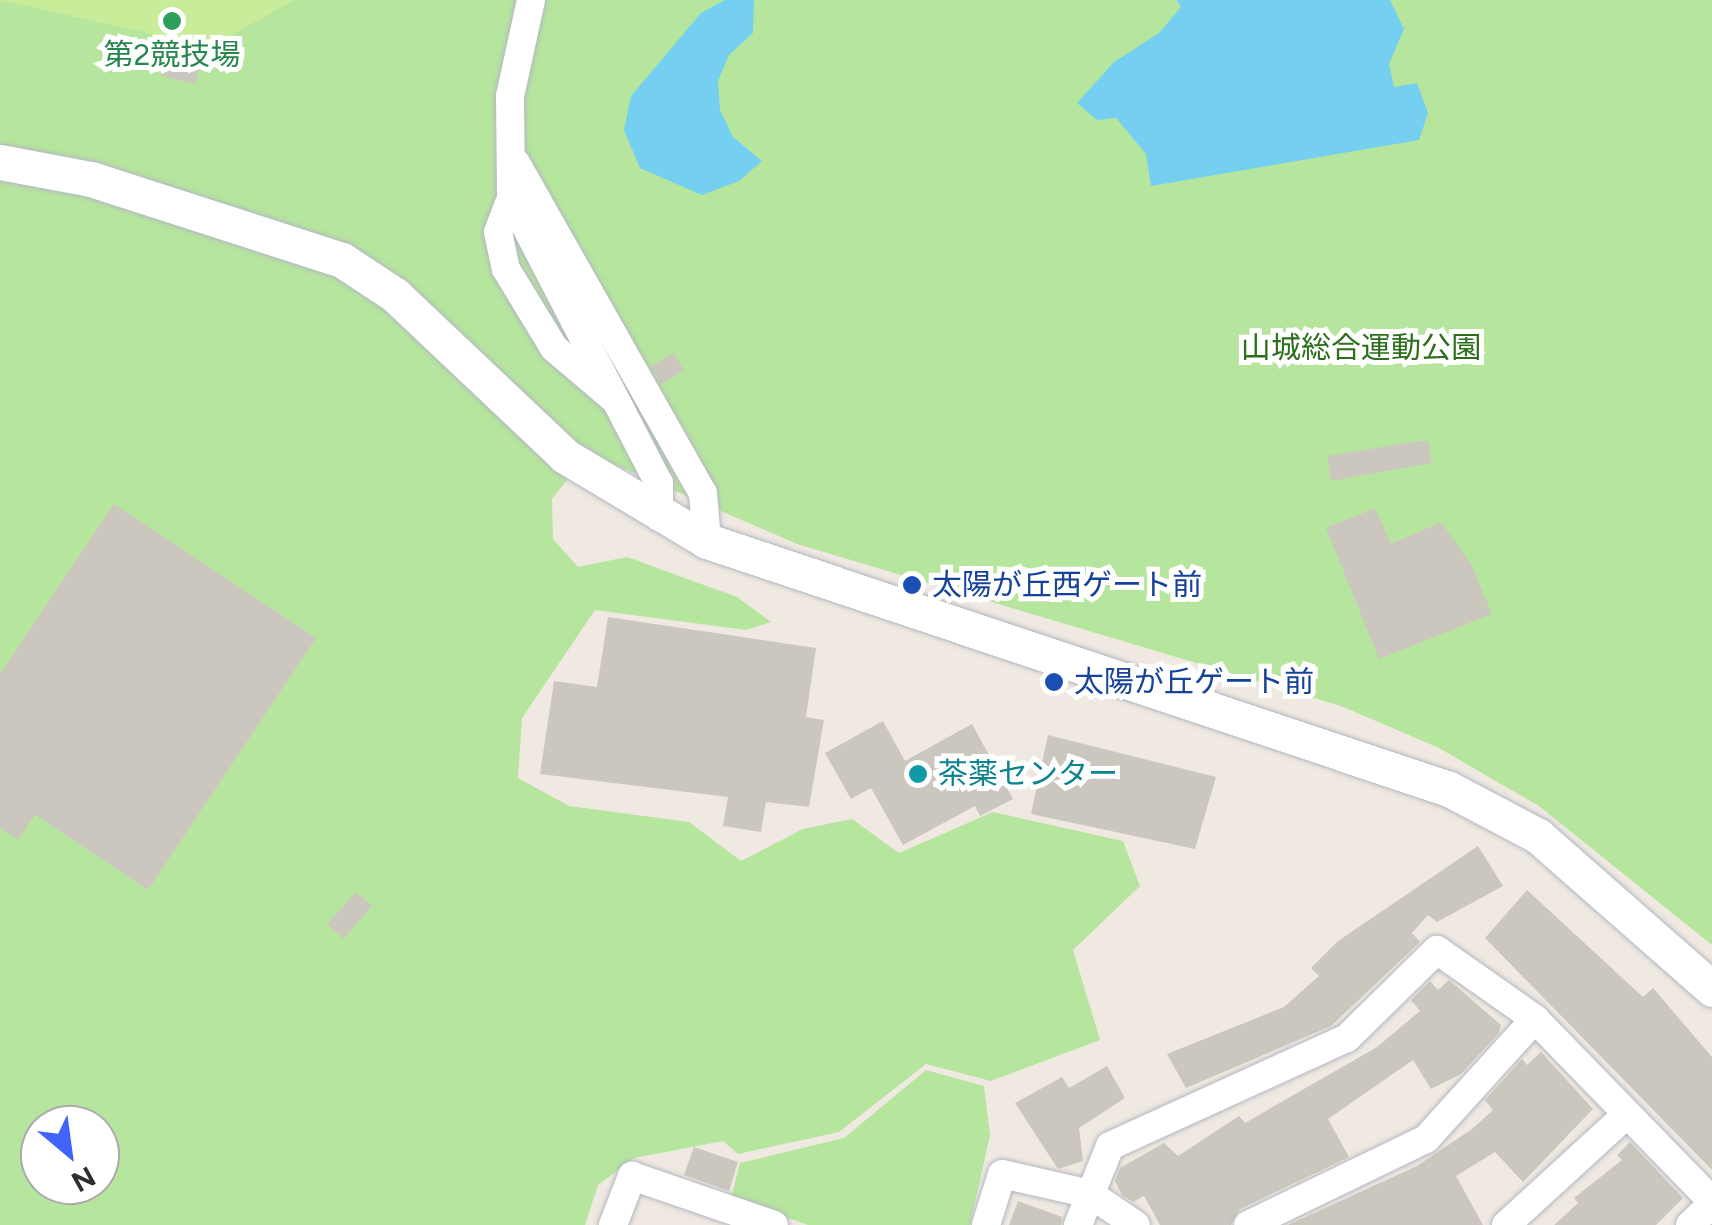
<!DOCTYPE html>
<html>
<head>
<meta charset="utf-8">
<style>
	body { margin:0 }
	#map { position:relative; width:1712px; height:1225px; overflow:hidden; background:#efe9e1; font-family:Figtree,"Noto Sans JP",sans-serif }
	div>[style] { position:absolute }
	.green>* { inset:0; background:#b6e59e }
	.pitch>* { inset:0; background:#c9ec9a }
	.water>* { inset:0; background:#75cff0 }
	.building>* { inset:0; background:#cbc7bf }
	.roads { filter:drop-shadow(0 0 2px #b4b7c1) drop-shadow(0 0 2px #b4b7c1) }
	.minor>* { height:28px; margin:-14px; padding:0 14px; transform-origin:14px; border-radius:14px; background:#fff }
	.tertiary>* { height:35px; margin:-17.5px; padding:0 17.5px; transform-origin:17.5px; border-radius:17.5px; background:#fff }
	.dots>* { width:28px; height:28px; translate:-50% -50%; box-sizing:border-box; border:5px solid #fff; border-radius:50% }
	span { translate:-50% -50%; white-space:nowrap; text-align:center; line-height:1.15; -webkit-text-stroke:10px #fff; paint-order:stroke }
	.leisure-label { font-size:30px; color:#27864d }
	.park-label { font-size:30px; color:#2c6e1b }
	.transit-label { font-size:30px; color:#164399 }
	.left { translate:0 -50%; text-align:left }
	.culture-label { font-size:30px; color:#0d838f }
	.north { position:absolute; left:20px; top:1105px; width:100px; height:100px; box-sizing:border-box; background:#fff; border:2px solid #ababab; border-radius:50%; rotate:151deg; font-size:28px; font-weight:700; line-height:40px; text-align:center; color:#2e2e2e }
	.north::after { content:''; display:block; margin:auto; width:35px; height:45px; background:#4264fb; clip-path:polygon(50% 0,100% 100%,50% 72%,0 100%) }
</style>
</head>
<body>
<div id="map">
	<div class="green">
		<i style="clip-path:polygon(evenodd,0 0,1712px 0,1712px 945px,1539px 806px,1439px 748px,1341px 706px,797px 544px,588px 453px,552px 499px,553px 539px,578px 567px,627px 557px,737px 597px,771px 622px,746px 630px,595px 610px,522px 718px,518px 778px,569px 806px,689px 822px,741px 861px,803px 829px,852px 819px,899px 853px,993px 812px,1123px 841px,1140px 886px,1073px 950px,1100px 1040px,991px 1081px,926px 1064px,839px 1132px,738px 1154px,723px 1141px,634px 1158px,598px 1185px,585px 1225px,0 1225px,0 0,40px 1125px,100px 1125px,100px 1185px,40px 1185px,40px 1125px)"></i>
		<i style="clip-path:polygon(926px 1070px,984px 1086px,990px 1135px,970px 1225px,808px 1225px,731px 1198px,740px 1163px,844px 1138px)"></i>
	</div>
	<div class="pitch">
		<i style="clip-path:polygon(0 0,294px 0,210px 47px)"></i>
	</div>
	<div class="water">
		<i style="clip-path:polygon(725px 0,754px 0,753px 33px,729px 55px,718px 81px,720px 110px,733px 137px,762px 161px,739px 181px,702px 195px,640px 168px,624px 130px,631px 96px,701px 13px)"></i>
		<i style="clip-path:polygon(1177px 0,1390px 0,1404px 29px,1389px 64px,1394px 87px,1417px 83px,1428px 113px,1419px 140px,1151px 186px,1146px 154px,1116px 118px,1097px 120px,1077px 103px,1114px 62px,1159px 33px,1181px 7px)"></i>
	</div>
	<div class="building">
		<i style="clip-path:polygon(166px 56px,200px 64px,196px 84px,161px 76px)"></i>
		<i style="clip-path:polygon(674px 353px,684px 371px,661px 384px,651px 366px)"></i>
		<i style="clip-path:polygon(1419px 441px,1428px 441px,1432px 463px,1331px 481px,1327px 456px)"></i>
		<i style="clip-path:polygon(114px 504px,316px 638px,148px 890px,35px 815px,18px 840px,0 828px,0 674px)"></i>
		<i style="clip-path:polygon(1375px 508px,1391px 544px,1441px 522px,1471px 564px,1492px 614px,1379px 659px,1326px 528px)"></i>
		<i style="clip-path:polygon(608px 617px,816px 648px,806px 717px,824px 720px,809px 807px,766px 802px,761px 832px,723px 826px,728px 797px,540px 774px,554px 681px,597px 687px)"></i>
		<i style="clip-path:polygon(883px 721px,905px 761px,972px 724px,1013px 799px,980px 816px,975px 806px,903px 845px,871px 788px,851px 799px,825px 753px)"></i>
		<i style="clip-path:polygon(1048px 735px,1216px 777px,1195px 849px,1031px 814px)"></i>
		<i style="clip-path:polygon(1478px 846px,1503px 886px,1437px 922px,1428px 915px,1412px 933px,1420px 942px,1331px 1026px,1186px 1088px,1167px 1054px,1284px 1007px,1319px 976px,1311px 968px,1338px 941px)"></i>
		<i style="clip-path:polygon(1527px 890px,1643px 997px,1653px 988px,1712px 1057px,1712px 1170px,1485px 938px)"></i>
		<i style="clip-path:polygon(356px 892px,372px 906px,343px 939px,327px 924px)"></i>
		<i style="clip-path:polygon(1449px 980px,1501px 1025px,1499px 1033px,1461px 1074px,1431px 1089px,1413px 1060px,1328px 1119px,1349px 1157px,1240px 1209px,1231px 1225px,1160px 1225px,1144px 1196px,1133px 1202px,1122px 1195px,1115px 1181px,1120px 1168px,1164px 1143px,1178px 1156px,1239px 1116px,1245px 1123px,1377px 1047px,1420px 1011px,1411px 1000px,1430px 981px,1438px 990px)"></i>
		<i style="clip-path:polygon(1541px 1052px,1593px 1109px,1523px 1182px,1495px 1152px,1456px 1176px,1483px 1225px,1288px 1225px,1417px 1166px,1472px 1129px,1493px 1110px,1485px 1100px,1522px 1059px,1527px 1065px)"></i>
		<i style="clip-path:polygon(1107px 1066px,1125px 1098px,1079px 1128px,1083px 1161px,1058px 1169px,1015px 1103px,1062px 1077px,1069px 1088px)"></i>
		<i style="clip-path:polygon(1630px 1142px,1683px 1198px,1656px 1225px,1554px 1225px,1578px 1203px,1574px 1198px,1622px 1160px,1617px 1155px)"></i>
		<i style="clip-path:polygon(694px 1147px,738px 1162px,729px 1191px,684px 1175px)"></i>
		<i style="clip-path:polygon(1018px 1201px,1062px 1217px,1061px 1225px,1009px 1225px)"></i>
	</div>
	<div class="roads">
		<div class="minor">
			<i style="left:531px;top:0;width:98px;rotate:102.3deg"></i>
			<i style="left:510px;top:96px;width:102px;rotate:89.4deg"></i>
			<i style="left:511px;top:198px;width:321px;rotate:62.6deg"></i>
			<i style="left:659px;top:483px;width:34px;rotate:90deg"></i>
			<i style="left:516px;top:163px;width:379px;rotate:60.5deg"></i>
			<i style="left:703px;top:493px;width:48px;rotate:85.2deg"></i>
			<i style="left:511px;top:198px;width:36px;rotate:111deg"></i>
			<i style="left:498px;top:232px;width:38px;rotate:78deg"></i>
			<i style="left:506px;top:269px;width:92px;rotate:58.7deg"></i>
			<i style="left:554px;top:348px;width:79px;rotate:40.4deg"></i>
			<i style="left:613px;top:1225px;width:53px;rotate:-68.8deg"></i>
			<i style="left:632px;top:1176px;width:150px;rotate:19deg"></i>
			<i style="left:986px;top:1225px;width:53px;rotate:-72.6deg"></i>
			<i style="left:1002px;top:1174px;width:90px;rotate:12.8deg"></i>
			<i style="left:1090px;top:1194px;width:55px;rotate:34deg"></i>
			<i style="left:1078px;top:1225px;width:85px;rotate:-67.9deg"></i>
			<i style="left:1110px;top:1146px;width:260px;rotate:-24.5deg"></i>
			<i style="left:1347px;top:1038px;width:126px;rotate:-44.4deg"></i>
			<i style="left:1437px;top:950px;width:120px;rotate:35.1deg"></i>
			<i style="left:1535px;top:1019px;width:254px;rotate:45.8deg"></i>
			<i style="left:1248px;top:1225px;width:198px;rotate:-25.8deg"></i>
			<i style="left:1426px;top:1139px;width:162px;rotate:-47.8deg"></i>
			<i style="left:1506px;top:1225px;width:164px;rotate:-42.5deg"></i>
			<i style="left:1690px;top:1225px;width:30px;rotate:-44deg"></i>
		</div>
		<div class="tertiary">
			<i style="left:0;top:162px;width:93px;rotate:10.6deg"></i>
			<i style="left:91px;top:179px;width:264px;rotate:17.9deg"></i>
			<i style="left:342px;top:260px;width:64px;rotate:33.4deg"></i>
			<i style="left:395px;top:295px;width:234px;rotate:43.4deg"></i>
			<i style="left:565px;top:456px;width:165px;rotate:30.9deg"></i>
			<i style="left:707px;top:541px;width:782px;rotate:18.48deg"></i>
			<i style="left:1449px;top:789px;width:101px;rotate:27.8deg"></i>
			<i style="left:1538px;top:836px;width:232px;rotate:41.3deg"></i>
		</div>
	</div>
	<div class="dots">
		<i style="left:172px;top:21px;background:#2e9e5b"></i>
		<i style="left:912px;top:585px;background:#1a4fb4"></i>
		<i style="left:1054px;top:682px;background:#1a4fb4"></i>
		<i style="left:918px;top:774px;background:#0f9aa8"></i>
	</div>
	<div class="leisure-label">
		<span style="left:172px;top:55px">第2競技場</span>
	</div>
	<div class="park-label">
		<span style="left:1361px;top:348px">山城総合運動公園</span>
	</div>
	<div class="transit-label">
		<span class="left" style="left:932px;top:585px">太陽が丘西ゲート前</span>
		<span class="left" style="left:1074px;top:682px">太陽が丘ゲート前</span>
	</div>
	<div class="culture-label">
		<span class="left" style="left:938px;top:774px">茶薬センター</span>
	</div>
	<div class="north">N</div>
</div>
</body>
</html>
